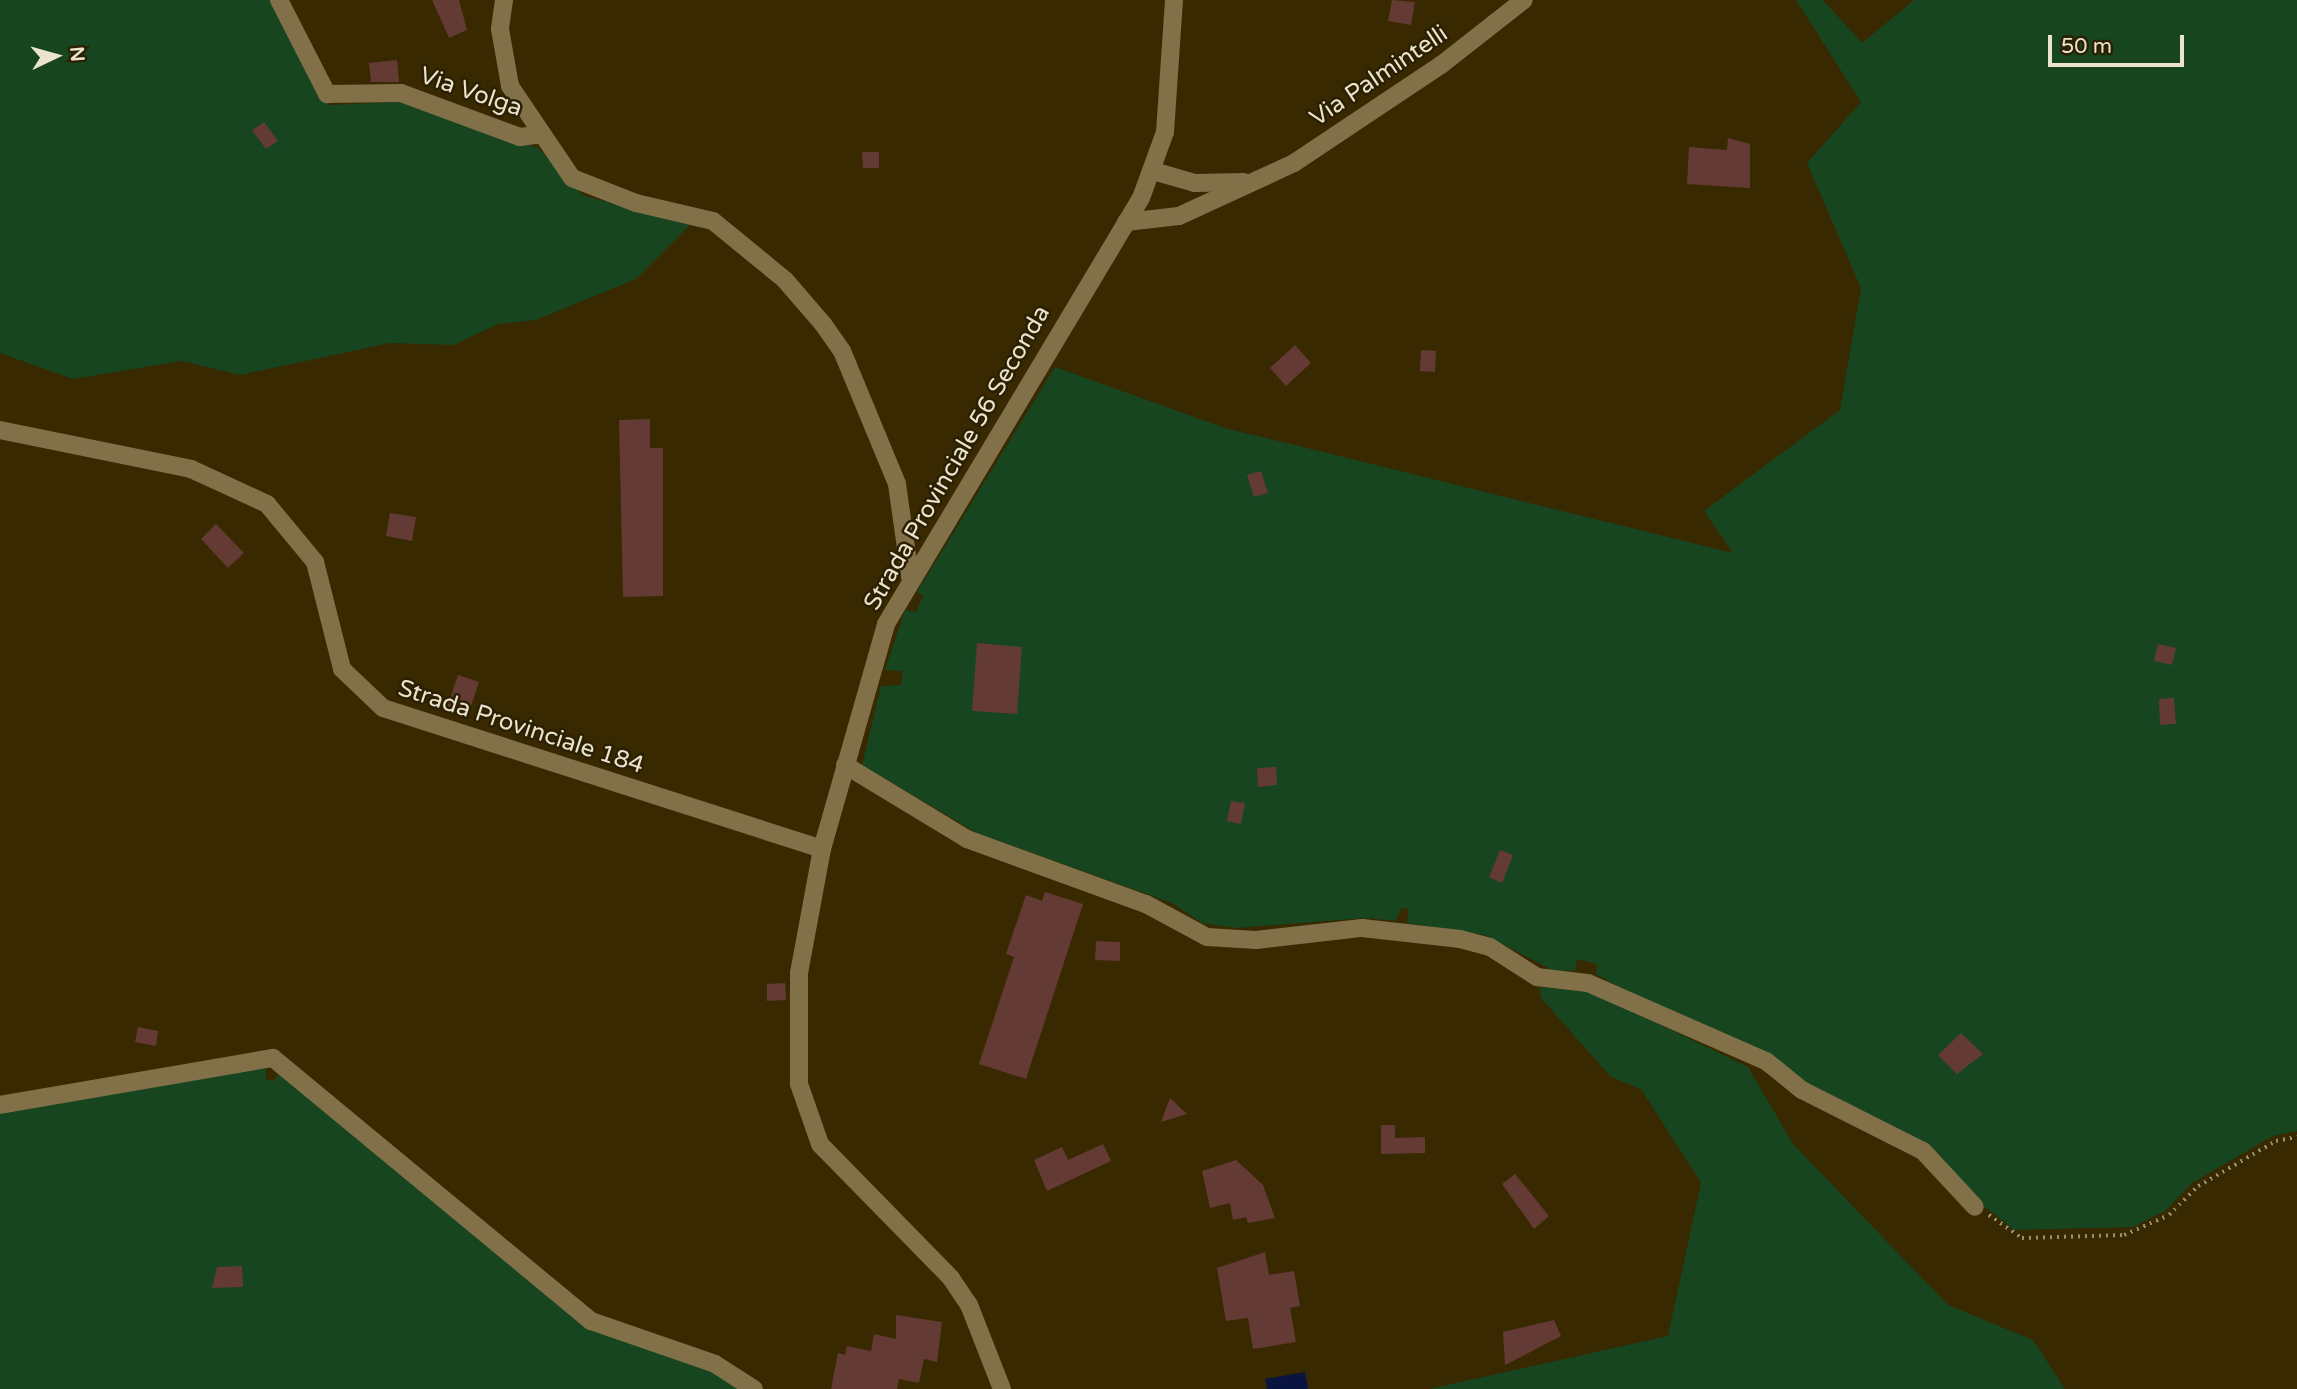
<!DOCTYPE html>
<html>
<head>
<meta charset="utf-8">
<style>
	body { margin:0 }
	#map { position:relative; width:2297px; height:1389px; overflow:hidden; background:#382900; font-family:"Varela Round",sans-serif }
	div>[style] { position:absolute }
	.green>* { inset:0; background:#164520 }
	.water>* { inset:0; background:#091441 }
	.building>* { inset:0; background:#643a35 }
	.path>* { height:3.5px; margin-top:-1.75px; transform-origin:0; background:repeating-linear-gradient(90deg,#998e6f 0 2px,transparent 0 7px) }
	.minor>* { height:18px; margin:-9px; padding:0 9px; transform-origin:9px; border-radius:9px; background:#817048 }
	span { translate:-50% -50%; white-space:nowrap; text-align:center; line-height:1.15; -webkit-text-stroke:5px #2b2002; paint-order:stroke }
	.street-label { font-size:24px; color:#ece3ce }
	.north { position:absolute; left:21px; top:21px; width:70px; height:70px; -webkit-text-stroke:5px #2b2002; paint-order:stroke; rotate:85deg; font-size:19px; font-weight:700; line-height:28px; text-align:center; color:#ece3ce }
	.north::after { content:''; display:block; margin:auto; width:24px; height:32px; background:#ece3ce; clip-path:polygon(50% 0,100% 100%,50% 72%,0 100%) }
	.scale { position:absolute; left:2048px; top:35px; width:136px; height:32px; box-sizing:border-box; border:4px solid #ece3ce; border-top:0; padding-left:9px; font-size:21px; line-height:24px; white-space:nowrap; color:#ece3ce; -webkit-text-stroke:5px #2b2002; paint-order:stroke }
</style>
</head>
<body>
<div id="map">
	<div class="green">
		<i style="clip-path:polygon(0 0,269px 0,327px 105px,400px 102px,538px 148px,582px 195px,690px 225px,636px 279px,536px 320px,498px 324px,454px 345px,390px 343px,240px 375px,181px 361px,73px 379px,0 353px)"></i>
		<i style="clip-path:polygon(1796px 0,1823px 0,1862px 43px,1914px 0,2297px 0,2297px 1131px,2273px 1136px,2192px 1183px,2165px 1211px,2133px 1227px,2014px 1230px,1965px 1191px,1939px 1154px,1815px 1092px,1786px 1067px,1712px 1028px,1640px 999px,1596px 974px,1597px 964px,1577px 959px,1575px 971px,1552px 970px,1485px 935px,1407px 923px,1409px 909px,1401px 908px,1396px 921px,1365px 918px,1236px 928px,1202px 923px,1172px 903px,977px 833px,862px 765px,881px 686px,901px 685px,903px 671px,885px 670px,905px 610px,916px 612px,923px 596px,917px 592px,1055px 367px,1225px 428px,1733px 553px,1704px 511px,1840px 410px,1861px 288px,1807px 163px,1861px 102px)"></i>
		<i style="clip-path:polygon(1539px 987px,1593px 992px,1748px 1067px,1793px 1144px,1948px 1305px,2033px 1340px,2065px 1389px,1429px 1389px,1668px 1336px,1701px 1183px,1641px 1089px,1611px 1077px,1541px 998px)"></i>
		<i style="clip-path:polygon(265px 1061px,266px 1079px,274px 1081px,281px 1069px,585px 1327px,717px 1373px,740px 1389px,0 1389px,0 1111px)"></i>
	</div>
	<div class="water">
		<i style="clip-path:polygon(1305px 1372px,1308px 1389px,1267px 1389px,1265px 1379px)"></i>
	</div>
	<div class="building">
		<i style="clip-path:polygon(432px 0,459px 0,467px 30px,449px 38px)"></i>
		<i style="clip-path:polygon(1392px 0,1415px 2px,1411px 25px,1388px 21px)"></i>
		<i style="clip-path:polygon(397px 60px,399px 82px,371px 82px,369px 63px)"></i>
		<i style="clip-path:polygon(264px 122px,278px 141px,266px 149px,252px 130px)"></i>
		<i style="clip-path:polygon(1728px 138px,1750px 144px,1750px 188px,1687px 184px,1689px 147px,1727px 150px)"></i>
		<i style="clip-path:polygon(862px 152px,879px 152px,879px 168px,863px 168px)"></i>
		<i style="clip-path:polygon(1295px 345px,1311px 363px,1286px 386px,1270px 368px)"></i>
		<i style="clip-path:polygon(1421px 350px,1436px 351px,1435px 372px,1420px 371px)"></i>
		<i style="clip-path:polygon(650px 419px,650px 448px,663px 448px,663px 596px,623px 597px,619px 420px)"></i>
		<i style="clip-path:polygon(1261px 471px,1268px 493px,1254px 497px,1247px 475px)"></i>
		<i style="clip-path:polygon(390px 513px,416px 517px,412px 541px,386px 536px)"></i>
		<i style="clip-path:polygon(216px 524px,244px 553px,228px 568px,201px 539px)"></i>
		<i style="clip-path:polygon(977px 643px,1022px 647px,1017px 714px,972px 711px)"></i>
		<i style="clip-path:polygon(2158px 644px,2176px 648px,2172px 665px,2154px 661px)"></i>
		<i style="clip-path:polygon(458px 675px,479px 682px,468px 715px,447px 707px)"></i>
		<i style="clip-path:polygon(2174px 698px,2176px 724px,2160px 725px,2159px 699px)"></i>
		<i style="clip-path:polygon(1276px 767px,1277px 785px,1258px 787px,1257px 768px)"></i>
		<i style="clip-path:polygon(1231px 801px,1245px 803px,1241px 824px,1227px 821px)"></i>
		<i style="clip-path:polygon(1500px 850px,1513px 855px,1502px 883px,1489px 877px)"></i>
		<i style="clip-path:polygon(1045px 892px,1083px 904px,1026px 1079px,979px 1064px,1014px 957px,1006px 954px,1026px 895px,1042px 901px)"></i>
		<i style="clip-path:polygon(1096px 941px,1120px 942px,1120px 961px,1095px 960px)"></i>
		<i style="clip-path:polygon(785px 983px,786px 1000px,767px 1001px,767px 984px)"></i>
		<i style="clip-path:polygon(138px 1027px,158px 1031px,156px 1046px,135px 1042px)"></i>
		<i style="clip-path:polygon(1961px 1033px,1983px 1054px,1957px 1074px,1938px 1055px)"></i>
		<i style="clip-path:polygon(1170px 1098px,1187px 1114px,1161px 1122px)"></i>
		<i style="clip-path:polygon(1381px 1125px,1395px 1125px,1395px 1138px,1425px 1137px,1425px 1153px,1381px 1154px)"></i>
		<i style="clip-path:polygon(1103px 1144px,1111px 1161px,1047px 1191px,1034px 1160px,1062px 1147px,1068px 1160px)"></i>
		<i style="clip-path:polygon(1236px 1160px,1263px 1185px,1275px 1218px,1248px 1223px,1246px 1217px,1233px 1220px,1230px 1203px,1210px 1208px,1202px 1171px)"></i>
		<i style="clip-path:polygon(1515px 1174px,1549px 1216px,1534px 1229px,1502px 1184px)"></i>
		<i style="clip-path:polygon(1265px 1252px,1269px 1275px,1294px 1271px,1300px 1306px,1290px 1308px,1296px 1342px,1253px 1349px,1248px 1318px,1226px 1321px,1217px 1268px)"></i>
		<i style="clip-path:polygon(242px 1266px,243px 1287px,212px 1288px,217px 1267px)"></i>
		<i style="clip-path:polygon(896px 1315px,942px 1322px,937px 1362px,924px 1359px,919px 1383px,899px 1379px,897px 1389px,831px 1389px,838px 1353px,845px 1355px,847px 1346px,871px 1351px,874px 1334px,896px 1339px)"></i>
		<i style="clip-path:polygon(1554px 1320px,1561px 1336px,1505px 1365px,1503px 1332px)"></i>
	</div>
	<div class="path">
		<i style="left:1989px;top:1215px;width:40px;rotate:34.9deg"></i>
		<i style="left:2022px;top:1238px;width:102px;rotate:-1.7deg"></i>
		<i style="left:2124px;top:1235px;width:49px;rotate:-24deg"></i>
		<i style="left:2169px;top:1215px;width:41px;rotate:-45deg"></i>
		<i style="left:2198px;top:1186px;width:90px;rotate:-30deg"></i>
		<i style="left:2276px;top:1141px;width:21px;rotate:-11deg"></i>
	</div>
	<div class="minor">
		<i style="left:279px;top:0;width:106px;rotate:62.9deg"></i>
		<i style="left:327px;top:94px;width:74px;rotate:-0.8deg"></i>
		<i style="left:401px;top:93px;width:127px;rotate:20.3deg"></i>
		<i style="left:520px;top:137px;width:17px;rotate:-7deg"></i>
		<i style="left:504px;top:0;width:29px;rotate:98deg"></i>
		<i style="left:500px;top:29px;width:58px;rotate:80deg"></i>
		<i style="left:510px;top:86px;width:111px;rotate:56deg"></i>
		<i style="left:572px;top:178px;width:69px;rotate:21.3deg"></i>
		<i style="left:636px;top:203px;width:79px;rotate:13.2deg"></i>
		<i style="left:713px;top:221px;width:93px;rotate:39.3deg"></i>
		<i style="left:785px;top:280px;width:58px;rotate:49.2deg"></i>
		<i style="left:823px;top:324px;width:33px;rotate:55deg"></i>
		<i style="left:842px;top:351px;width:144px;rotate:67.5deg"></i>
		<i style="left:897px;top:484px;width:94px;rotate:82deg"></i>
		<i style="left:1153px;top:171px;width:44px;rotate:15.9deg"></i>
		<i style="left:1195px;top:183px;width:49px;rotate:-1.2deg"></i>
		<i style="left:1126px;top:222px;width:53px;rotate:-6.5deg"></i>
		<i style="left:1179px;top:216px;width:127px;rotate:-24.7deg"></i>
		<i style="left:1294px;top:163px;width:177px;rotate:-33.7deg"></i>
		<i style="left:1441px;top:65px;width:105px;rotate:-38.1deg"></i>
		<i style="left:0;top:430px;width:195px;rotate:11.5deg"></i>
		<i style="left:191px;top:469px;width:84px;rotate:24.7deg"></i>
		<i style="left:267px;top:504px;width:75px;rotate:50.4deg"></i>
		<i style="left:315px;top:562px;width:110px;rotate:75.8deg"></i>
		<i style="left:342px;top:669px;width:57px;rotate:43.6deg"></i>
		<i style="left:383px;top:708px;width:461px;rotate:17.8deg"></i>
		<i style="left:845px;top:765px;width:143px;rotate:31.2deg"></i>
		<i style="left:967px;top:839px;width:190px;rotate:20deg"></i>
		<i style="left:1146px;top:904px;width:69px;rotate:28.4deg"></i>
		<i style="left:1207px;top:937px;width:49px;rotate:3.5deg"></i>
		<i style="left:1256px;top:940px;width:107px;rotate:-6.5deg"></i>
		<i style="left:1362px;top:928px;width:99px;rotate:6.4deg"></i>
		<i style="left:1460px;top:939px;width:31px;rotate:15deg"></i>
		<i style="left:1490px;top:947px;width:56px;rotate:32.6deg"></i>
		<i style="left:1537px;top:977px;width:51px;rotate:6.7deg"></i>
		<i style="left:1588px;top:983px;width:194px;rotate:23.7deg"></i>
		<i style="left:1766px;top:1061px;width:46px;rotate:38.9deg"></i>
		<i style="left:1802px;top:1090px;width:136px;rotate:26.8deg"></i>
		<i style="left:1923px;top:1151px;width:76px;rotate:47.1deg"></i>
		<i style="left:0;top:1105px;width:277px;rotate:-9.8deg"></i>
		<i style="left:273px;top:1058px;width:413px;rotate:39.6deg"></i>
		<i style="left:591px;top:1321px;width:131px;rotate:19.1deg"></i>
		<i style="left:715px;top:1364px;width:46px;rotate:32.7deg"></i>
		<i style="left:1002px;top:1389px;width:90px;rotate:-111.4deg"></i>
		<i style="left:969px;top:1305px;width:32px;rotate:-124deg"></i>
		<i style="left:951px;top:1278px;width:187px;rotate:-134.4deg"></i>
		<i style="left:820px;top:1144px;width:64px;rotate:-109.3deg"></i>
		<i style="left:799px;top:1084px;width:111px;rotate:-90deg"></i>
		<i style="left:799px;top:973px;width:126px;rotate:-79.5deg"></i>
		<i style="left:822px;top:849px;width:234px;rotate:-74.1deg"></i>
		<i style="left:886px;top:624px;width:496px;rotate:-59.1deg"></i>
		<i style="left:1141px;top:198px;width:70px;rotate:-70deg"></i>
		<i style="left:1165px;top:132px;width:132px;rotate:-86.1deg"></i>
	</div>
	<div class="street-label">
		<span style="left:1379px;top:76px;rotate:-34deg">Via Palmintelli</span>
		<span style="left:471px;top:92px;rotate:19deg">Via Volga</span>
		<span style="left:957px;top:458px;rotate:-60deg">Strada Provinciale 56 Seconda</span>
		<span style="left:521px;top:727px;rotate:18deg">Strada Provinciale 184</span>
	</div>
	<div class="north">N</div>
	<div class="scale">50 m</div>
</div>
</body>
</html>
